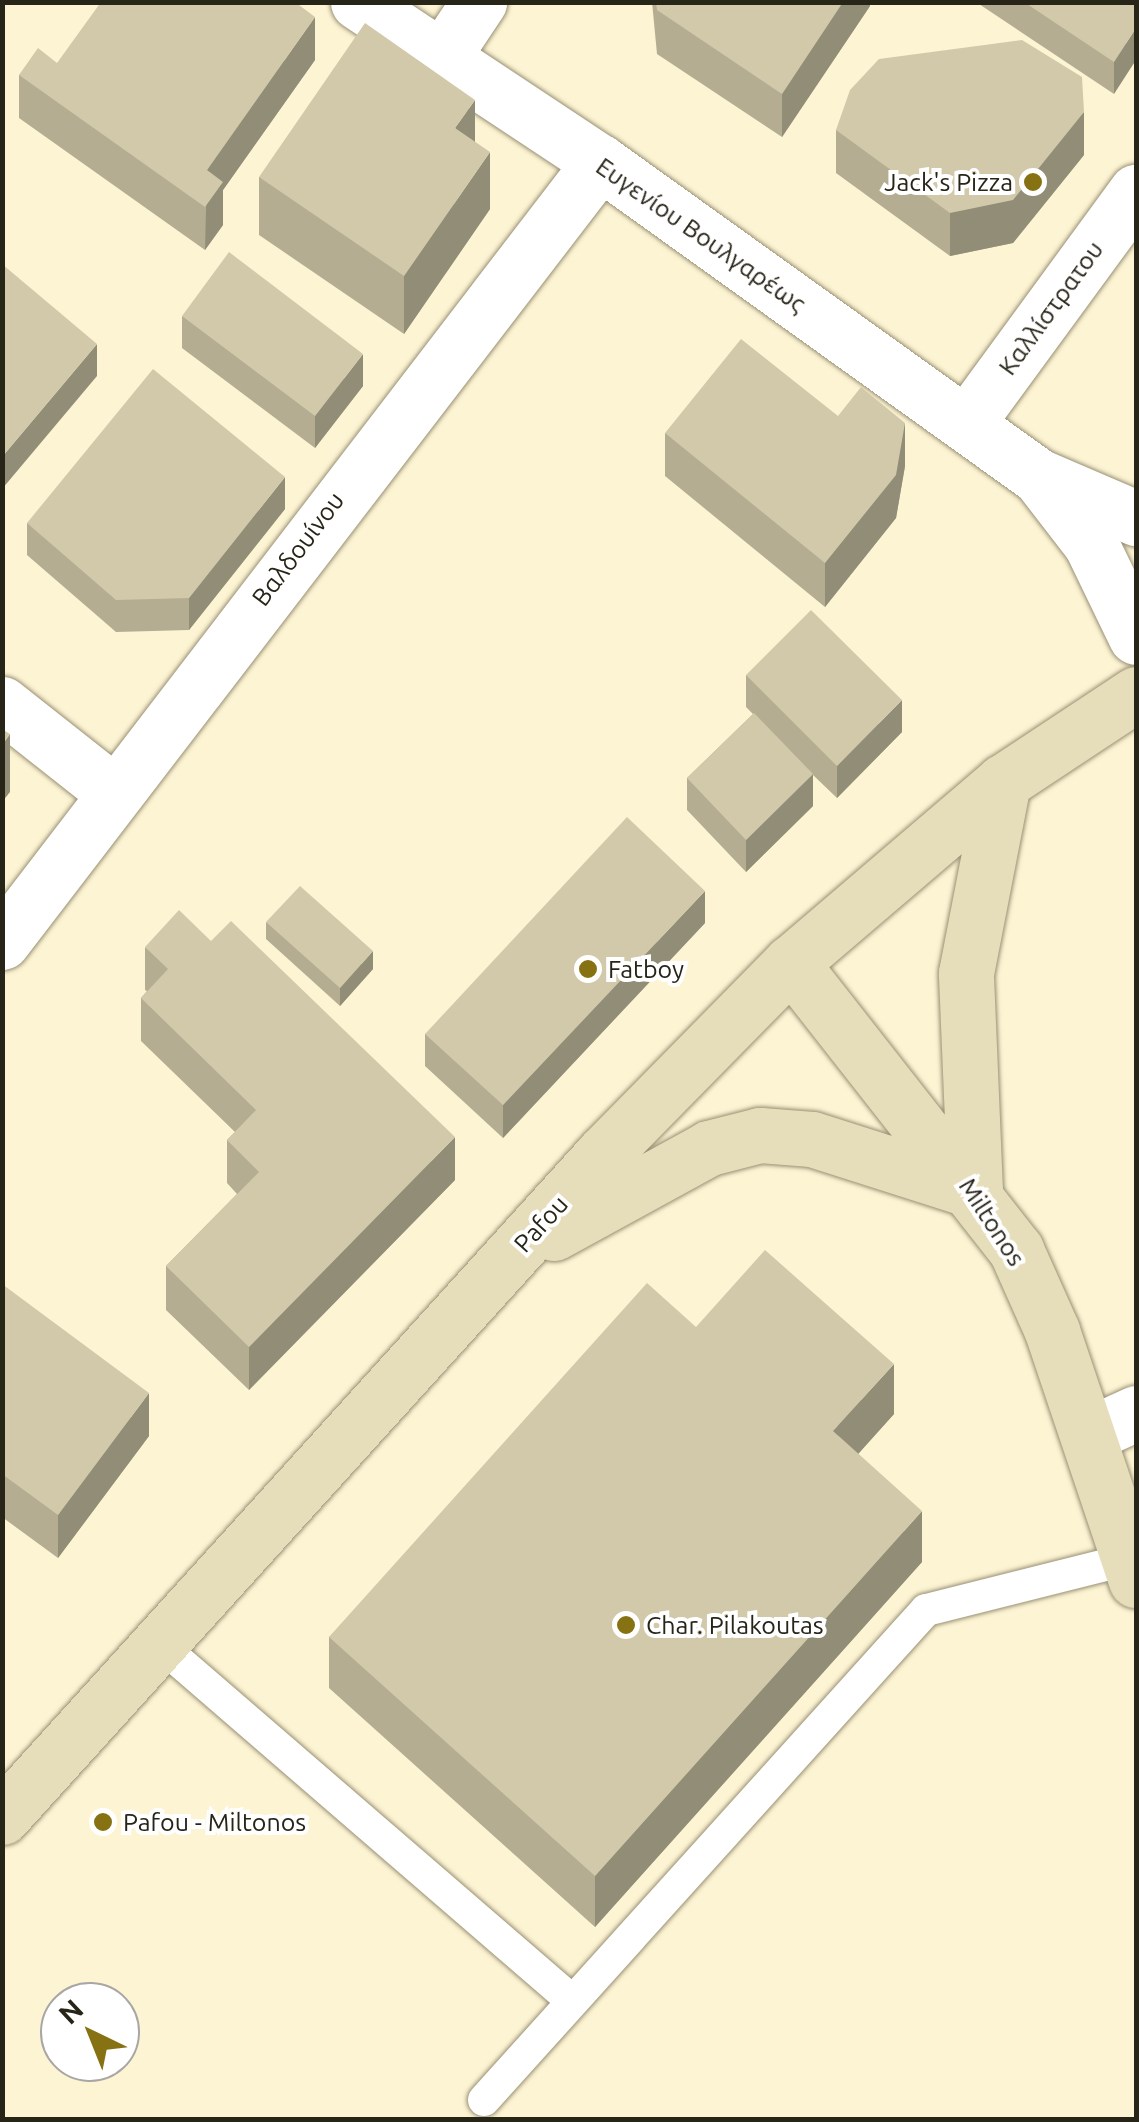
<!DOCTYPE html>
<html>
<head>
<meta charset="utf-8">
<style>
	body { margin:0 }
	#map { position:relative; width:1139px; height:2122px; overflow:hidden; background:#fdf4d4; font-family:Ubuntu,sans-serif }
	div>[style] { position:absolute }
	.roads { filter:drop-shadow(0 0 2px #989073) drop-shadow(0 0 2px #989073) }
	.lane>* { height:32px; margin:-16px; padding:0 16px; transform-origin:16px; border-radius:16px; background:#fff }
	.street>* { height:55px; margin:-27.5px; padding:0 27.5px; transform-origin:27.5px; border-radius:27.5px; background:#fff }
	.secondary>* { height:55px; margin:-27.5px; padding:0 27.5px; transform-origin:27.5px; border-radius:27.5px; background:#e6deba }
	.wall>* { inset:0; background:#b4ad92 }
	.shaded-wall>* { inset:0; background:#928d77 }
	.building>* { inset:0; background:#d1c9aa }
	.dots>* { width:28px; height:28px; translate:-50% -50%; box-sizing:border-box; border:5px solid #fff; border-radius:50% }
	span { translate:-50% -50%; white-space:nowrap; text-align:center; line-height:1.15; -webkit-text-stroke:8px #fff; paint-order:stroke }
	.poi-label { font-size:25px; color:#272418 }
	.right { translate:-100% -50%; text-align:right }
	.left { translate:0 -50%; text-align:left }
	.street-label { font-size:25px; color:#272418 }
	.frame { position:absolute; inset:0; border:5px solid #272418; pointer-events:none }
	.north { position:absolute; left:40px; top:1982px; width:100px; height:100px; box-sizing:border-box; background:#fff; border:2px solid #a9a7a3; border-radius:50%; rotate:317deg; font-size:28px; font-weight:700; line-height:40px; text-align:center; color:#272418 }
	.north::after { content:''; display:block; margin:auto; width:35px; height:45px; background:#877213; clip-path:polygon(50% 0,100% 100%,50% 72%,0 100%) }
</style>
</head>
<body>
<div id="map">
	<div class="roads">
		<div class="lane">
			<i style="left:158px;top:1643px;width:544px;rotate:40.83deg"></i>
			<i style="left:484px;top:2100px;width:660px;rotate:-47.95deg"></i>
			<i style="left:926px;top:1610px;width:209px;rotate:-14.1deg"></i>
		</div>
		<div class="street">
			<i style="left:358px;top:2px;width:290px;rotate:33.5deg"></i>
			<i style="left:600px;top:162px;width:539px;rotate:35.64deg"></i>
			<i style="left:1038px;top:476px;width:107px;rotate:23.2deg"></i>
			<i style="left:441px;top:59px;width:69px;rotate:-56.3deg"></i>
			<i style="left:966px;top:424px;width:288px;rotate:-53.8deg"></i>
			<i style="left:1040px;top:478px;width:83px;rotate:52.3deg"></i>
			<i style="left:1091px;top:544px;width:103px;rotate:64.2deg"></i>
			<i style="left:2px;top:704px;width:140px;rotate:38.3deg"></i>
			<i style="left:2px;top:942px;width:983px;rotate:-52.52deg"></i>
			<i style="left:1088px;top:1435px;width:53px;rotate:-24.6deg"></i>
		</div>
		<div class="secondary">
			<i style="left:791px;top:963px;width:365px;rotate:51.9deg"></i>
			<i style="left:1016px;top:1250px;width:89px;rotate:66deg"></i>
			<i style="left:1052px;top:1331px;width:263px;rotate:71.4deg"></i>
			<i style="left:975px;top:1191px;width:218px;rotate:-92.4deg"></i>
			<i style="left:966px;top:973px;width:195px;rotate:-79deg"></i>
			<i style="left:554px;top:1233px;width:177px;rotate:-28.7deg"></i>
			<i style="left:709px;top:1148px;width:53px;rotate:-14.3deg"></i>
			<i style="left:760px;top:1135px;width:52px;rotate:4.4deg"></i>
			<i style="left:812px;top:1139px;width:171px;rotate:17.7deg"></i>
			<i style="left:2px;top:1817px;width:895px;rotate:-47.81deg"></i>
			<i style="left:603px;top:1154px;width:268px;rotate:-45.5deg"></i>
			<i style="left:791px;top:963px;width:279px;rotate:-40.5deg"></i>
			<i style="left:1003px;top:782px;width:159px;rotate:-33.5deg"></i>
		</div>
	</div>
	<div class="wall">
		<i style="clip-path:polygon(652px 2px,870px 2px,870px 6px,782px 137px,657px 54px)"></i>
		<i style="clip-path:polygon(976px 2px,1136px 2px,1114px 94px)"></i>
		<i style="clip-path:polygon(315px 60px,223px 190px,223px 225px,205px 250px,19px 118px,19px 75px,57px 63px)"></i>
		<i style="clip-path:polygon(836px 130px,1084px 155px,1013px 243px,950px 256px,836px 173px)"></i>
		<i style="clip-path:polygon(259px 177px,490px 209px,404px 334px,259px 235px)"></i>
		<i style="clip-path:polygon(182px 316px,363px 386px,315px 448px,182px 348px)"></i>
		<i style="clip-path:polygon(665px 433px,905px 466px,896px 518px,825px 607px,665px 476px)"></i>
		<i style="clip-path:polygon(285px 509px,189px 630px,116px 632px,27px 555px,27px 523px)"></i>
		<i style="clip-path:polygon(746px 675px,902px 732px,837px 798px,813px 775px,813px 806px,746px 872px,687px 810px,687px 778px,753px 714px,746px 707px)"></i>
		<i style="clip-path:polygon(266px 922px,373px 969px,340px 1006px,266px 939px)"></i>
		<i style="clip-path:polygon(705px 923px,503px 1138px,425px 1066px,425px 1034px)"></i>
		<i style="clip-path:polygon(145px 947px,455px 1180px,249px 1390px,166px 1310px,166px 1266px,237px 1194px,227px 1183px,227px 1140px,235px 1132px,141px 1041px,141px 998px,147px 991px,145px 990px)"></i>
		<i style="clip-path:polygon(2px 1284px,149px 1436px,58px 1558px,2px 1517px)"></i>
		<i style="clip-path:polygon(696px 1327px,894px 1414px,858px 1454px,922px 1562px,595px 1927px,329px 1688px,329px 1637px)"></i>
	</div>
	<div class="shaded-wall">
		<i style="clip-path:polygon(843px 2px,870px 2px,870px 6px,782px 137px,782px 94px)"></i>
		<i style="clip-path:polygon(315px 17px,315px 60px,223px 190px,223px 225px,205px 250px,207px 170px)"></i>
		<i style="clip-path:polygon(1136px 28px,1136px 60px,1114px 94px,1114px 62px)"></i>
		<i style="clip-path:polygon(475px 100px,475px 157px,455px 128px)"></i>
		<i style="clip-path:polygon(1084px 112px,1084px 155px,1013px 243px,950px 256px,950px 213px)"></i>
		<i style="clip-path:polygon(490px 152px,490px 209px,404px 334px,404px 276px)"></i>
		<i style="clip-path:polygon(97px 344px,97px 376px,2px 489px,2px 457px)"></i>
		<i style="clip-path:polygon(363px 354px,363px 386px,315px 448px,315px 416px)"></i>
		<i style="clip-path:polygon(905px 423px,905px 466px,896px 518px,825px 607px,825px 563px)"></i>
		<i style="clip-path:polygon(285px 477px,285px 509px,189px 630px,189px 598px)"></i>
		<i style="clip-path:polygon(902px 700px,902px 732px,837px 798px,837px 766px)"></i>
		<i style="clip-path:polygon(10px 734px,10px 792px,2px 802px,2px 745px)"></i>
		<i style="clip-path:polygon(813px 774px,813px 806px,746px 872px,746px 840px)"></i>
		<i style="clip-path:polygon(705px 891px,705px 923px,503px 1138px,503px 1105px)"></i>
		<i style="clip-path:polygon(373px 951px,373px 969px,340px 1006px,340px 988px)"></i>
		<i style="clip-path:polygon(455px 1137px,455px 1180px,249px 1390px,249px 1347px)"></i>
		<i style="clip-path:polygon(894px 1364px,894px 1414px,833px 1482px,833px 1431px)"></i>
		<i style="clip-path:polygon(149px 1393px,149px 1436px,58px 1558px,58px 1515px)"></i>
		<i style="clip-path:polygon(922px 1511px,922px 1562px,595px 1927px,595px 1876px)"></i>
	</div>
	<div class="building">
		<i style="clip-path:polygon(101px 2px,295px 2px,315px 17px,207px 170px,223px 182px,205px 207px,19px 75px,38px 48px,57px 63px)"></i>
		<i style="clip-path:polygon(656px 2px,843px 2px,782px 94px,657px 10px)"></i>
		<i style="clip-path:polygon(1024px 2px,1136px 2px,1136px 28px,1114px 62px)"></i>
		<i style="clip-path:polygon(365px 23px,475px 100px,455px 128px,490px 152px,404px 276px,259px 177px)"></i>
		<i style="clip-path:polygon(1022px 40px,1082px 77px,1084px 112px,1013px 200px,950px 213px,836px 130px,850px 90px,879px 59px)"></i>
		<i style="clip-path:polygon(229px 252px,363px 354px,315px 416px,182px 316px)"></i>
		<i style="clip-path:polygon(2px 264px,97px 344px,2px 457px)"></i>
		<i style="clip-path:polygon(741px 339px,838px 416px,861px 387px,905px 423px,896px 475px,825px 563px,665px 433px)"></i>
		<i style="clip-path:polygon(153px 369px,285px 477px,189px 598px,116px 600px,27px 523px)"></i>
		<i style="clip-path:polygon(811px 610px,902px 700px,837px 766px,746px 675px)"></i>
		<i style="clip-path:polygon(754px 713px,813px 774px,746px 840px,687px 778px)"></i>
		<i style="clip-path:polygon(2px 729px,10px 734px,2px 745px)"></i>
		<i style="clip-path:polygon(627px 817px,705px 891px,503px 1105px,425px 1034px)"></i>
		<i style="clip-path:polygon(300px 886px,373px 951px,340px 988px,266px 922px)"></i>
		<i style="clip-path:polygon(179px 910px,211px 941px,231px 921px,455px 1137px,249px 1347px,166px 1266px,259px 1172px,227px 1140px,256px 1110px,141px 998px,168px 969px,145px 947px)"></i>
		<i style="clip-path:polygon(765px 1250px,894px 1364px,833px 1431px,922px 1511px,595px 1876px,329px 1637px,647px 1283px,696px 1327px)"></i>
		<i style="clip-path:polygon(2px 1284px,149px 1393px,58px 1515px,2px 1474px)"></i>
	</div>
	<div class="dots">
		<i style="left:1033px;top:182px;background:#877213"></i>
		<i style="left:588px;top:969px;background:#877213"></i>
		<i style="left:626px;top:1625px;background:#877213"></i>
		<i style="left:103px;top:1822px;background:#877213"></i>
	</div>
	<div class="poi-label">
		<span class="right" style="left:1013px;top:182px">Jack's Pizza</span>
		<span class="left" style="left:608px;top:969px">Fatboy</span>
		<span class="left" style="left:646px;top:1625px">Char. Pilakoutas</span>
		<span class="left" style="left:123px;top:1822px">Pafou - Miltonos</span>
	</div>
	<div class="street-label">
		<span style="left:701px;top:235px;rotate:35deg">Ευγενίου Βουλγαρέως</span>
		<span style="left:1051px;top:308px;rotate:-54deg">Καλλίστρατου</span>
		<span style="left:298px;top:549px;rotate:-53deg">Βαλδουίνου</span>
		<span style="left:992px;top:1222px;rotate:57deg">Miltonos</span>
		<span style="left:541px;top:1224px;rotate:-48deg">Pafou</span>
	</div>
	<div class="frame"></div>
	<div class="north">N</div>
</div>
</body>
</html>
